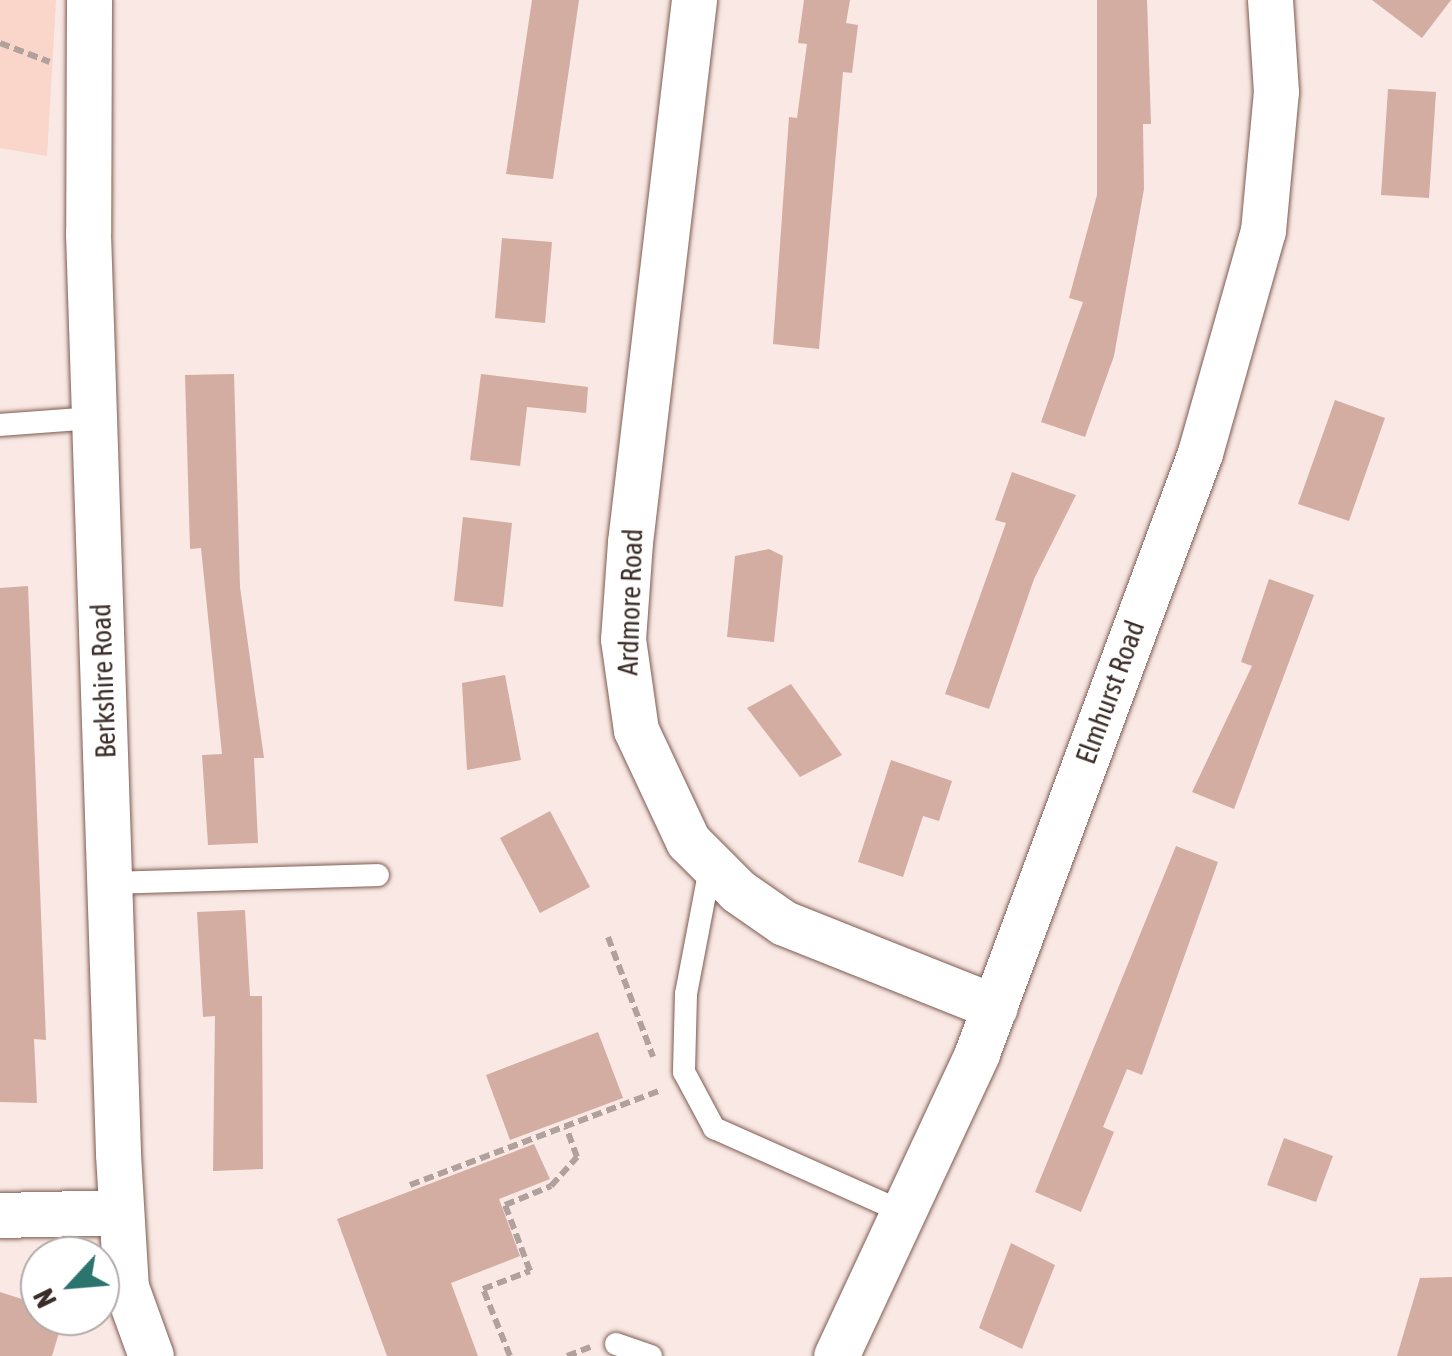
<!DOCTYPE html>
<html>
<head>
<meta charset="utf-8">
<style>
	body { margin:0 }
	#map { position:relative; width:1452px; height:1356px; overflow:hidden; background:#f9e8e4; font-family:"Asap Condensed",sans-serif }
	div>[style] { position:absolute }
	.green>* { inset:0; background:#fad5ca }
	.building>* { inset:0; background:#d4ada2 }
	.path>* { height:6px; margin-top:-3px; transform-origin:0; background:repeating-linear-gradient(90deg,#b1a19d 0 10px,transparent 0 15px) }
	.roads { filter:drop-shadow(0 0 2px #7e5b51) drop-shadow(0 0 2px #7e5b51) }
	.service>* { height:22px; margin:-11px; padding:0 11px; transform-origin:11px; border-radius:11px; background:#fff }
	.minor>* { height:45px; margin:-22.5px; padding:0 22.5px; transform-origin:22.5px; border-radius:22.5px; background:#fff }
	span { translate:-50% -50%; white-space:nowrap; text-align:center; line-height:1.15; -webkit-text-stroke:10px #fff; paint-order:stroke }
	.street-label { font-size:28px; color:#3b2c27 }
	.north { position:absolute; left:20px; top:1236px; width:100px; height:100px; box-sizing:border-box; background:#fff; border:2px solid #b1aba9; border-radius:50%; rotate:244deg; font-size:28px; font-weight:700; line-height:40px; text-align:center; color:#3b2c27 }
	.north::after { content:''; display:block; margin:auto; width:35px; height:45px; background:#2c746e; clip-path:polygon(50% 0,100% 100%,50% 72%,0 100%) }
</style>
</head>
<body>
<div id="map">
	<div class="green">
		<i style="clip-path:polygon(0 0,56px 0,47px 156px,0 148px)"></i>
	</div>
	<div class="building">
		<i style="clip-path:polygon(532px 0,579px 0,553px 179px,506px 174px)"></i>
		<i style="clip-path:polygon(804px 0,850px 0,846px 23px,858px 25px,852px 73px,843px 72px,819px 349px,773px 344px,789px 117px,797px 118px,807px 44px,798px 43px)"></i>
		<i style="clip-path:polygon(1097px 0,1147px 0,1151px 124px,1143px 124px,1144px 189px,1114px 356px,1085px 437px,1041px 422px,1083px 302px,1069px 298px,1097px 195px)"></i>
		<i style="clip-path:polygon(1372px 0,1451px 0,1422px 38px)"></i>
		<i style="clip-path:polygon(1388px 89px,1436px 92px,1429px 198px,1381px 195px)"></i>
		<i style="clip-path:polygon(502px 238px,552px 242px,545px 323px,495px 318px)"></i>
		<i style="clip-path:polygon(234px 374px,240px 587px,264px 758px,254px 758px,258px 843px,208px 845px,202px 755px,222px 754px,201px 548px,190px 549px,185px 375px)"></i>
		<i style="clip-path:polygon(481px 374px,588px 387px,586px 413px,527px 407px,520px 466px,470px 460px)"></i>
		<i style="clip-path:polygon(1335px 400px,1385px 418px,1349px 521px,1298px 504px)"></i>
		<i style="clip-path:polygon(1012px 472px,1076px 495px,1034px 579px,989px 709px,945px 694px,1006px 523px,995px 520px)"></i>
		<i style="clip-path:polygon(463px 517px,512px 523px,503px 607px,454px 601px)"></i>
		<i style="clip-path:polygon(769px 549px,783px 556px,774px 642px,727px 637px,735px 556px)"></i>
		<i style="clip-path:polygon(1269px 579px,1314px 595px,1234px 809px,1192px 792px,1252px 666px,1241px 662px)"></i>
		<i style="clip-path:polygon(28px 586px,46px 1040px,34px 1039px,37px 1103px,0 1102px,0 588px)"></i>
		<i style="clip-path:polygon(505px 675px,521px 760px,467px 770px,462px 683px)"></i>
		<i style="clip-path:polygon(791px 684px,842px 755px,800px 777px,747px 708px)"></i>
		<i style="clip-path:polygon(891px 760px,952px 781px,939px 821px,923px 816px,903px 877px,858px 862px)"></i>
		<i style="clip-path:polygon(550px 811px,590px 887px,540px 913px,500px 838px)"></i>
		<i style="clip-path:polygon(1176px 846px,1218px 862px,1142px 1075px,1127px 1069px,1103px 1127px,1114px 1132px,1081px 1212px,1035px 1192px)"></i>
		<i style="clip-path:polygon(245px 910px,250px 996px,262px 996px,263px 1169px,213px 1171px,215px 1016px,203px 1017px,197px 912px)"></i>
		<i style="clip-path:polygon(598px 1032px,623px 1098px,510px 1140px,486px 1075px)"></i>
		<i style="clip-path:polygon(1284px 1138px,1333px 1156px,1316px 1202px,1267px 1185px)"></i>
		<i style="clip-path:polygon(534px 1144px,550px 1179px,499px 1199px,520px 1256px,451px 1283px,478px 1356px,387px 1356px,337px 1219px)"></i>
		<i style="clip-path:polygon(1011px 1243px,1055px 1265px,1022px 1349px,979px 1328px)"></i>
		<i style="clip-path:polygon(1452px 1277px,1452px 1356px,1397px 1356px,1420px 1278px)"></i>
		<i style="clip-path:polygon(0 1292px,40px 1305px,40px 1316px,64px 1316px,52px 1356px,0 1356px)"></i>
	</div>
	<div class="path">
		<i style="left:0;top:43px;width:53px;rotate:20.8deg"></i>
		<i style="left:608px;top:937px;width:128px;rotate:69.4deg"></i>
		<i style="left:410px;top:1185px;width:268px;rotate:-20.7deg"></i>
		<i style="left:510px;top:1356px;width:72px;rotate:-111.9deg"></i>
		<i style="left:483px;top:1289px;width:50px;rotate:-21deg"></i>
		<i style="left:530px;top:1271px;width:71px;rotate:-110.7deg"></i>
		<i style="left:505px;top:1205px;width:50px;rotate:-22.4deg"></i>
		<i style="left:551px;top:1186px;width:39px;rotate:-48deg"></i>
		<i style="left:577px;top:1157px;width:32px;rotate:-110deg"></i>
		<i style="left:567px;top:1356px;width:25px;rotate:-21deg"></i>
	</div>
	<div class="roads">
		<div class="service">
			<i style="left:0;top:425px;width:93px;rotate:-4.3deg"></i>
			<i style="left:710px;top:868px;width:128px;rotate:100.8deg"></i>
			<i style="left:686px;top:994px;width:78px;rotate:91.5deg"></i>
			<i style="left:684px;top:1072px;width:64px;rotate:61.8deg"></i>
			<i style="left:714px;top:1128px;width:207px;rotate:24deg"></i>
			<i style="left:111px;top:883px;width:267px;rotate:-1.7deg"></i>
			<i style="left:616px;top:1344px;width:37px;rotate:19deg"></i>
		</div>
		<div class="minor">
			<i style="left:89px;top:0;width:233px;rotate:90.2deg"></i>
			<i style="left:88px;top:233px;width:921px;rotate:88.13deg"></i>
			<i style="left:118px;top:1154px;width:133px;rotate:86.6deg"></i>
			<i style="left:126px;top:1287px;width:73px;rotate:70.1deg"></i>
			<i style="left:694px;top:0;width:546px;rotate:96.73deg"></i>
			<i style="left:630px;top:542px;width:97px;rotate:94.1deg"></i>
			<i style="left:623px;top:639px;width:92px;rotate:81.9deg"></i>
			<i style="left:636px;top:730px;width:123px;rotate:64.9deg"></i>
			<i style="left:688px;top:841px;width:71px;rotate:45deg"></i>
			<i style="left:738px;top:891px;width:56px;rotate:34.8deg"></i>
			<i style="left:784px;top:923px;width:227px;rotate:21.7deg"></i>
			<i style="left:0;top:1215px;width:121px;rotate:-1.4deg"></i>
			<i style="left:836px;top:1356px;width:334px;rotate:-65deg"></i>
			<i style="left:977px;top:1053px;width:640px;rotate:-69.61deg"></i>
			<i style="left:1200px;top:453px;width:231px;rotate:-74.2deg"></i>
			<i style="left:1263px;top:231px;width:140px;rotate:-84.7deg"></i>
			<i style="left:1276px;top:92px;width:92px;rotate:-93.7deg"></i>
		</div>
	</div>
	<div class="street-label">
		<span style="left:630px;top:602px;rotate:-88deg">Ardmore Road</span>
		<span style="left:103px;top:681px;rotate:-92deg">Berkshire Road</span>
		<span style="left:1110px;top:692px;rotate:-70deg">Elmhurst Road</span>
	</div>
	<div class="north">N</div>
</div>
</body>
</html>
